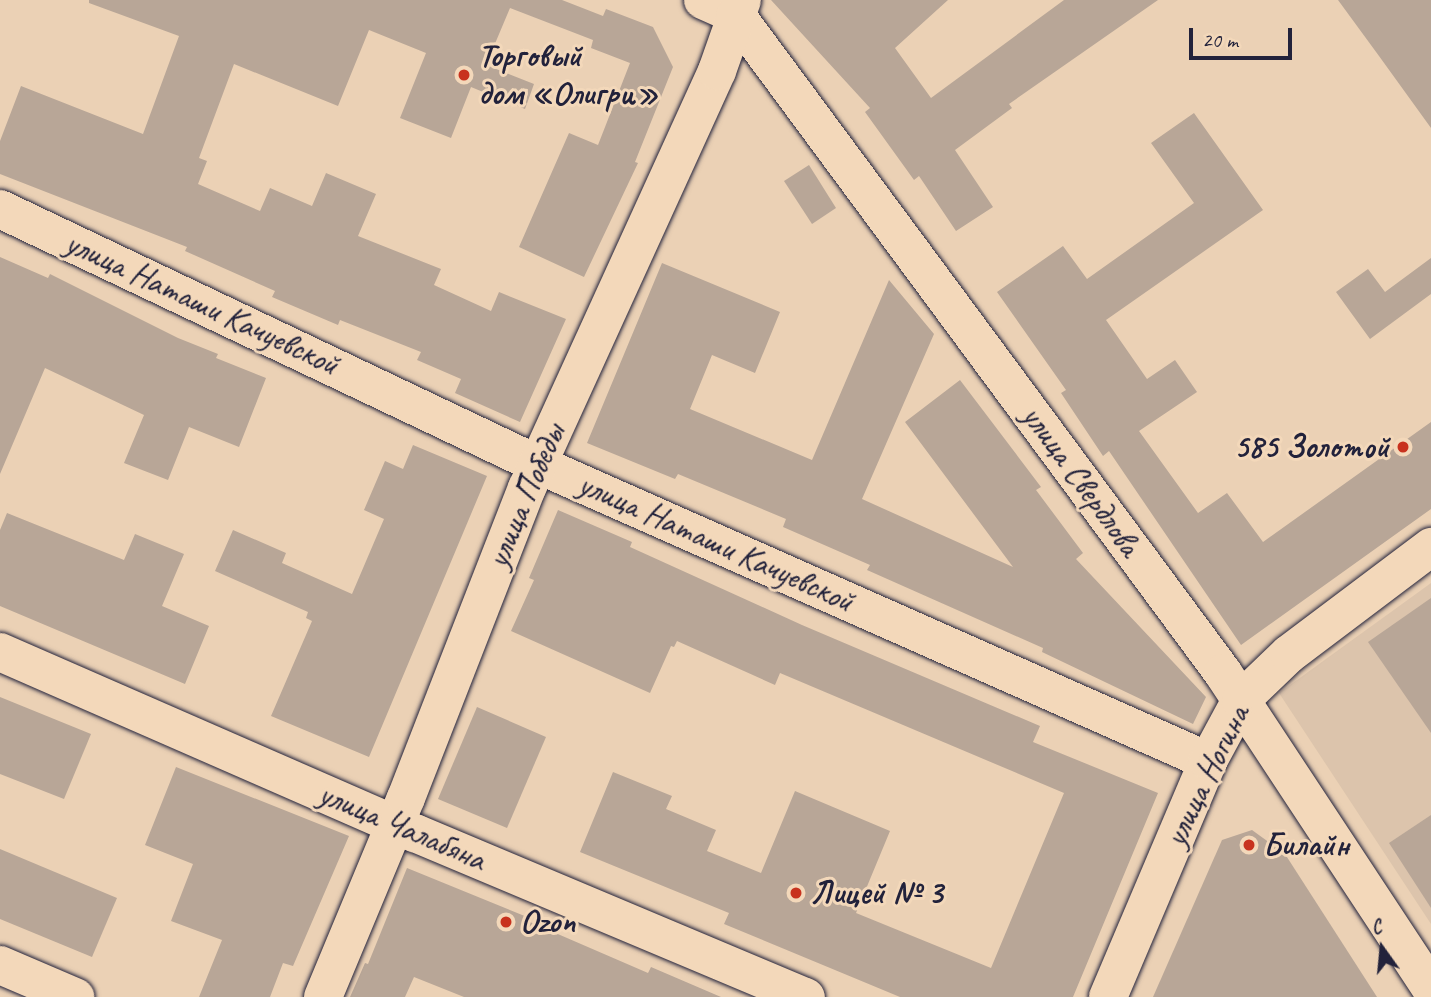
<!DOCTYPE html>
<html>
<head>
<meta charset="utf-8">
<style>
	body { margin:0 }
	#map { position:relative; width:1431px; height:997px; overflow:hidden; background:#ebd1b5; font-family:Caveat,sans-serif }
	div>[style] { position:absolute }
	.built>* { inset:0; background:#dcc4ac }
	.building>* { inset:0; background:#b8a697 }
	.roads { filter:drop-shadow(0 0 2px #22223b) drop-shadow(0 0 2px #22223b) }
	.minor>* { height:38px; margin:-19px; padding:0 19px; transform-origin:19px; border-radius:19px; background:#f3d8ba }
	.secondary>* { height:38px; margin:-19px; padding:0 19px; transform-origin:19px; border-radius:19px; background:#f3d8ba }
	.dots>* { width:19px; height:19px; translate:-50% -50%; box-sizing:border-box; border:4px solid #f3d8ba; border-radius:50% }
	span { translate:-50% -50%; white-space:nowrap; text-align:center; line-height:1.15; -webkit-text-stroke:6px #f3d8ba; paint-order:stroke }
	.poi-label { font-size:33px; color:#22223b; font-weight:700 }
	.left { translate:0 -50%; text-align:left }
	.right { translate:-100% -50%; text-align:right }
	.street-label { font-size:33px; color:#22223b }
	.north { position:absolute; left:1347px; top:913px; width:70px; height:70px; -webkit-text-stroke:5px #f3d8ba; paint-order:stroke; rotate:345deg; font-size:19px; font-weight:700; line-height:28px; text-align:center; color:#22223b }
	.north::after { content:''; display:block; margin:auto; width:24px; height:32px; background:#22223b; clip-path:polygon(50% 0,100% 100%,50% 72%,0 100%) }
	.scale { position:absolute; left:1189px; top:28px; width:103px; height:32px; box-sizing:border-box; border:4px solid #22223b; border-top:0; padding-left:9px; font-size:21px; line-height:24px; white-space:nowrap; color:#22223b; -webkit-text-stroke:5px #f3d8ba; paint-order:stroke }
</style>
</head>
<body>
<div id="map">
	<div class="built">
		<i style="clip-path:polygon(1431px 583px,1431px 924px,1279px 693px)"></i>
	</div>
	<div class="building">
		<i style="clip-path:polygon(89px 0,562px 0,603px 16px,606px 9px,653px 27px,673px 67px,635px 162px,638px 163px,584px 277px,519px 247px,569px 133px,598px 145px,630px 63px,591px 48px,593px 40px,510px 8px,486px 65px,534px 84px,525px 109px,471px 87px,451px 138px,400px 118px,426px 53px,369px 30px,338px 106px,234px 64px,199px 158px,207px 161px,198px 184px,260px 211px,270px 188px,312px 206px,326px 173px,376px 194px,358px 236px,441px 269px,434px 285px,491px 311px,499px 292px,566px 319px,520px 422px,455px 393px,461px 379px,417px 360px,421px 352px,340px 320px,338px 325px,272px 297px,275px 291px,185px 251px,187px 247px,0 174px,0 141px,21px 86px,143px 134px,179px 36px,89px 3px)"></i>
		<i style="clip-path:polygon(771px 0,948px 0,895px 48px,931px 98px,1064px 0,1158px 0,1009px 104px,1012px 108px,955px 150px,993px 207px,956px 231px,919px 176px,914px 180px,865px 112px,870px 108px)"></i>
		<i style="clip-path:polygon(1338px 0,1431px 0,1431px 128px,1379px 56px)"></i>
		<i style="clip-path:polygon(1194px 113px,1263px 210px,1106px 320px,1147px 379px,1175px 360px,1197px 392px,1139px 431px,1198px 513px,1227px 493px,1263px 542px,1431px 422px,1431px 509px,1241px 645px,1109px 451px,1103px 456px,1061px 393px,1066px 390px,997px 292px,1063px 246px,1087px 279px,1194px 203px,1151px 143px)"></i>
		<i style="clip-path:polygon(809px 165px,836px 208px,812px 224px,784px 181px)"></i>
		<i style="clip-path:polygon(0 257px,48px 278px,50px 274px,178px 338px,218px 354px,216px 358px,266px 378px,239px 447px,189px 427px,168px 480px,124px 463px,144px 415px,45px 368px,0 474px)"></i>
		<i style="clip-path:polygon(1431px 258px,1431px 294px,1370px 339px,1336px 292px,1368px 269px,1385px 292px)"></i>
		<i style="clip-path:polygon(662px 263px,780px 312px,755px 373px,712px 355px,690px 409px,812px 460px,889px 280px,934px 334px,862px 499px,1013px 567px,905px 422px,960px 380px,1041px 487px,1036px 490px,1083px 553px,1076px 559px,1206px 697px,1193px 724px,1042px 652px,1043px 648px,867px 570px,870px 565px,783px 527px,786px 519px,678px 474px,675px 479px,587px 443px)"></i>
		<i style="clip-path:polygon(413px 445px,487px 476px,369px 757px,271px 716px,312px 621px,306px 618px,308px 612px,215px 571px,233px 530px,286px 553px,282px 563px,352px 594px,384px 519px,364px 510px,385px 461px,403px 469px)"></i>
		<i style="clip-path:polygon(558px 510px,632px 542px,630px 547px,802px 625px,1040px 726px,1033px 742px,1158px 793px,1073px 997px,900px 997px,724px 924px,729px 913px,580px 852px,613px 772px,672px 796px,666px 809px,716px 830px,707px 851px,761px 873px,795px 791px,890px 831px,856px 913px,991px 968px,1064px 793px,780px 673px,775px 685px,677px 641px,674px 647px,671px 646px,650px 693px,511px 631px,534px 580px,529px 578px)"></i>
		<i style="clip-path:polygon(7px 513px,124px 560px,135px 534px,184px 554px,162px 606px,209px 626px,185px 684px,0 606px,0 530px)"></i>
		<i style="clip-path:polygon(1431px 598px,1431px 733px,1368px 642px)"></i>
		<i style="clip-path:polygon(0 697px,91px 734px,64px 799px,0 774px)"></i>
		<i style="clip-path:polygon(477px 707px,546px 737px,507px 828px,438px 799px)"></i>
		<i style="clip-path:polygon(176px 767px,349px 836px,293px 966px,283px 963px,270px 997px,199px 997px,222px 940px,171px 921px,193px 864px,145px 845px)"></i>
		<i style="clip-path:polygon(1431px 815px,1431px 908px,1389px 843px)"></i>
		<i style="clip-path:polygon(1252px 830px,1285px 854px,1377px 997px,1153px 997px,1222px 840px)"></i>
		<i style="clip-path:polygon(0 849px,117px 898px,92px 957px,0 919px)"></i>
		<i style="clip-path:polygon(407px 868px,532px 919px,530px 922px,611px 957px,648px 973px,651px 967px,721px 997px,464px 997px,414px 977px,405px 997px,350px 997px,365px 963px,368px 964px)"></i>
	</div>
	<div class="roads">
		<div class="minor">
			<i style="left:0;top:209px;width:594px;rotate:25.4deg"></i>
			<i style="left:537px;top:464px;width:734px;rotate:23.88deg"></i>
			<i style="left:0;top:652px;width:453px;rotate:23.6deg"></i>
			<i style="left:415px;top:833px;width:424px;rotate:22.8deg"></i>
			<i style="left:0;top:965px;width:82px;rotate:23.1deg"></i>
			<i style="left:1108px;top:997px;width:256px;rotate:-67deg"></i>
			<i style="left:1208px;top:761px;width:69px;rotate:-61.6deg"></i>
		</div>
		<div class="secondary">
			<i style="left:703px;top:0;width:36px;rotate:24deg"></i>
			<i style="left:736px;top:15px;width:819px;rotate:53.49deg"></i>
			<i style="left:1223px;top:673px;width:377px;rotate:56.6deg"></i>
			<i style="left:1241px;top:700px;width:66px;rotate:-43.8deg"></i>
			<i style="left:1289px;top:654px;width:178px;rotate:-37deg"></i>
			<i style="left:323px;top:997px;width:216px;rotate:-67.4deg"></i>
			<i style="left:406px;top:798px;width:333px;rotate:-68.7deg"></i>
			<i style="left:527px;top:488px;width:458px;rotate:-65.5deg"></i>
			<i style="left:717px;top:71px;width:75px;rotate:-70.6deg"></i>
		</div>
	</div>
	<div class="dots">
		<i style="left:464px;top:75px;background:#c8321e"></i>
		<i style="left:1403px;top:447px;background:#c8321e"></i>
		<i style="left:1249px;top:845px;background:#c8321e"></i>
		<i style="left:796px;top:893px;background:#c8321e"></i>
		<i style="left:506px;top:922px;background:#c8321e"></i>
	</div>
	<div class="poi-label">
		<span class="left" style="left:478px;top:75px">Торговый<br>дом «Олигри»</span>
		<span class="right" style="left:1389px;top:447px">585 Золотой</span>
		<span class="left" style="left:1263px;top:845px">Билайн</span>
		<span class="left" style="left:810px;top:893px">Лицей № 3</span>
		<span class="left" style="left:520px;top:922px">Ozon</span>
	</div>
	<div class="street-label">
		<span style="left:202px;top:304px;rotate:25deg">улица Наташи Качуевской</span>
		<span style="left:1081px;top:481px;rotate:54deg">улица Свердлова</span>
		<span style="left:526px;top:496px;rotate:-67deg">улица Победы</span>
		<span style="left:716px;top:543px;rotate:24deg">улица Наташи Качуевской</span>
		<span style="left:1207px;top:776px;rotate:-64deg">улица Ногина</span>
		<span style="left:402px;top:827px;rotate:23deg">улица Чалабяна</span>
	</div>
	<div class="north">С</div>
	<div class="scale">20 m</div>
</div>
</body>
</html>
